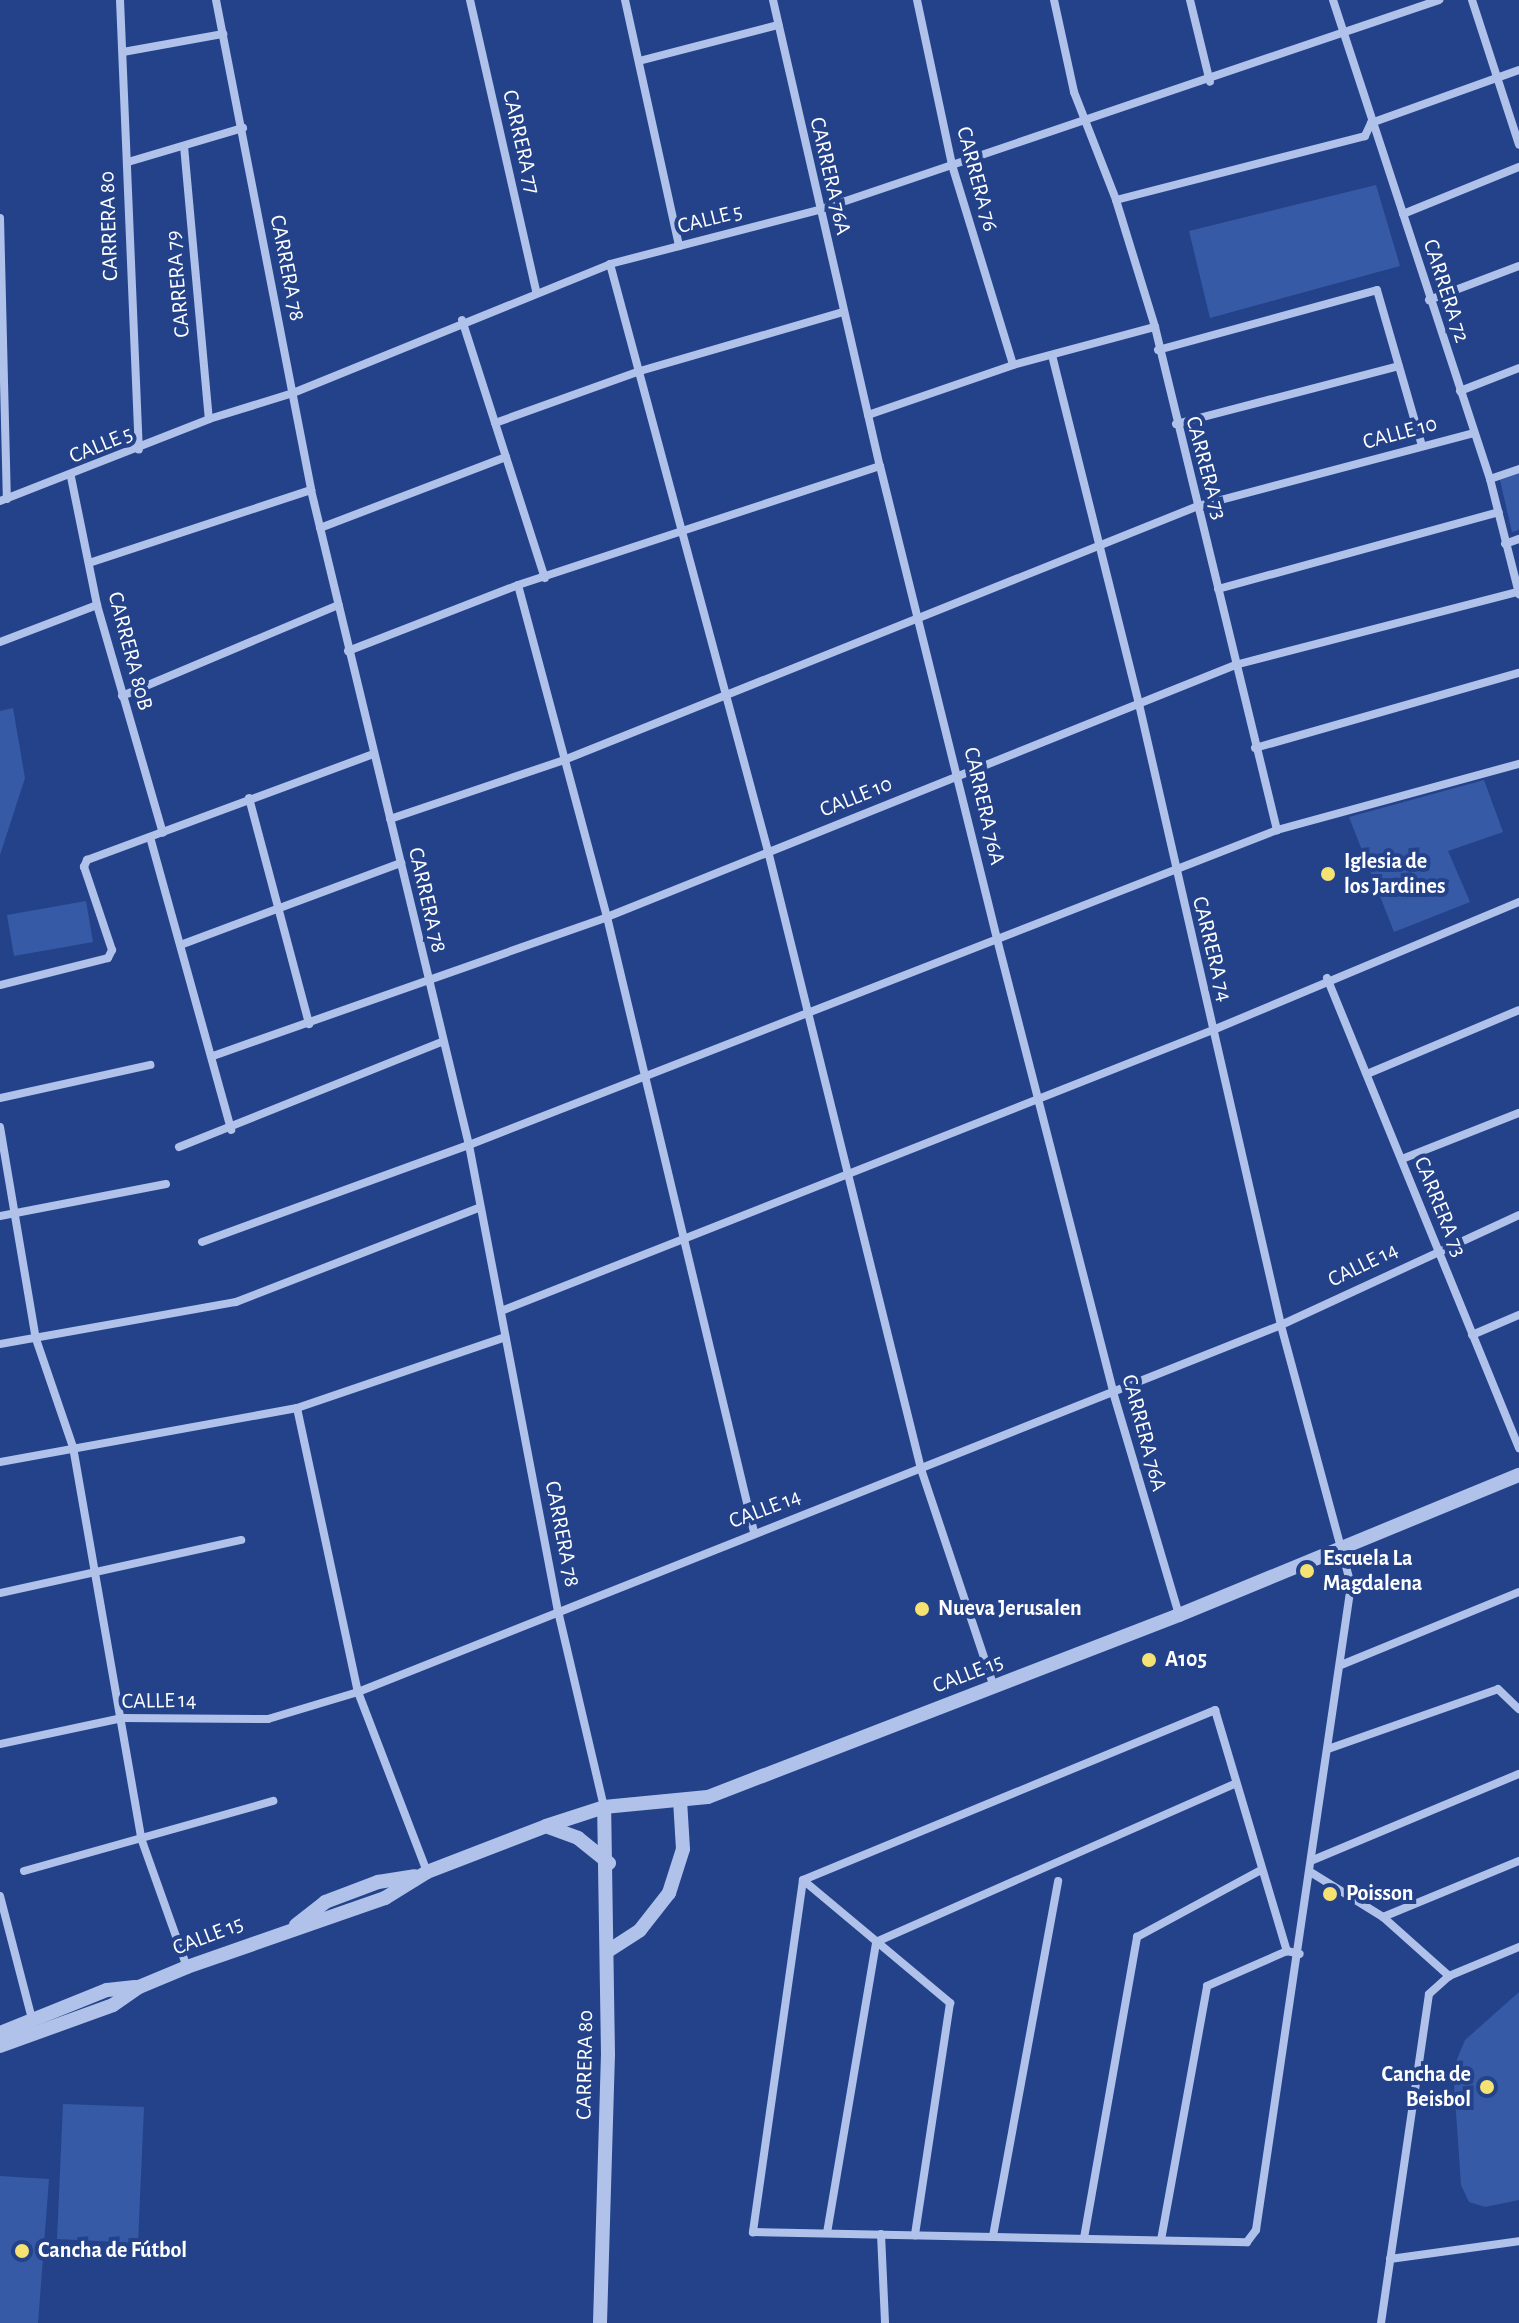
<!DOCTYPE html>
<html>
<head>
<meta charset="utf-8">
<style>
	body { margin:0 }
	#map { position:relative; width:1519px; height:2323px; overflow:hidden; background:#23428a; font-family:"Alegreya Sans",sans-serif }
	div>[style] { position:absolute }
	.green>* { inset:0; background:#375aa7 }
	.minor>* { height:8px; margin:-4px; padding:0 4px; transform-origin:4px; border-radius:4px; background:#b0c2ea }
	.tertiary>* { height:14px; margin:-7px; padding:0 7px; transform-origin:7px; border-radius:7px; background:#b0c2ea }
	.dots>* { width:22px; height:22px; translate:-50% -50%; box-sizing:border-box; border:4px solid #23428a; border-radius:50% }
	span { translate:-50% -50%; white-space:nowrap; text-align:center; line-height:1.15; -webkit-text-stroke:8px #23428a; paint-order:stroke }
	.street-label { font-size:22px; color:#fff }
	.poi-label { font-size:22px; color:#fff; font-weight:700 }
	.left { translate:0 -50%; text-align:left }
	.right { translate:-100% -50%; text-align:right }
</style>
</head>
<body>
<div id="map">
	<div class="green">
		<i style="clip-path:polygon(1376px 185px,1400px 266px,1210px 318px,1189px 231px)"></i>
		<i style="clip-path:polygon(1519px 473px,1519px 530px,1512px 532px,1500px 480px)"></i>
		<i style="clip-path:polygon(13px 708px,25px 778px,0 855px,0 711px)"></i>
		<i style="clip-path:polygon(1484px 780px,1503px 832px,1448px 851px,1470px 902px,1394px 932px,1349px 817px)"></i>
		<i style="clip-path:polygon(86px 901px,93px 942px,14px 956px,7px 915px)"></i>
		<i style="clip-path:polygon(1519px 1992px,1519px 2200px,1485px 2207px,1469px 2202px,1461px 2185px,1453px 2069px,1465px 2040px)"></i>
		<i style="clip-path:polygon(63px 2104px,144px 2107px,138px 2243px,57px 2239px)"></i>
		<i style="clip-path:polygon(0 2176px,49px 2179px,38px 2323px,0 2323px)"></i>
	</div>
	<div class="minor">
		<i style="left:120px;top:0;width:450px;rotate:87.6deg"></i>
		<i style="left:216px;top:0;width:499px;rotate:79deg"></i>
		<i style="left:311px;top:490px;width:674px;rotate:76.44deg"></i>
		<i style="left:469px;top:1145px;width:474px;rotate:79.2deg"></i>
		<i style="left:558px;top:1611px;width:201px;rotate:76.8deg"></i>
		<i style="left:470px;top:0;width:298px;rotate:77.2deg"></i>
		<i style="left:625px;top:0;width:252px;rotate:77.6deg"></i>
		<i style="left:773px;top:0;width:478px;rotate:77.1deg"></i>
		<i style="left:880px;top:466px;width:487px;rotate:76.1deg"></i>
		<i style="left:997px;top:939px;width:468px;rotate:75.6deg"></i>
		<i style="left:1113px;top:1392px;width:233px;rotate:73.5deg"></i>
		<i style="left:917px;top:0;width:169px;rotate:78deg"></i>
		<i style="left:952px;top:165px;width:209px;rotate:73deg"></i>
		<i style="left:1054px;top:0;width:94px;rotate:77.7deg"></i>
		<i style="left:1074px;top:92px;width:116px;rotate:68.7deg"></i>
		<i style="left:1116px;top:200px;width:133px;rotate:72.9deg"></i>
		<i style="left:1155px;top:327px;width:518px;rotate:76.37deg"></i>
		<i style="left:1190px;top:0;width:84px;rotate:76.3deg"></i>
		<i style="left:1333px;top:0;width:504px;rotate:71.85deg"></i>
		<i style="left:1490px;top:479px;width:119px;rotate:75.8deg"></i>
		<i style="left:1472px;top:0;width:152px;rotate:72deg"></i>
		<i style="left:123px;top:52px;width:102px;rotate:-10.2deg"></i>
		<i style="left:639px;top:61px;width:144px;rotate:-14.5deg"></i>
		<i style="left:184px;top:146px;width:274px;rotate:84.8deg"></i>
		<i style="left:128px;top:162px;width:120px;rotate:-16.5deg"></i>
		<i style="left:1116px;top:200px;width:257px;rotate:-14.4deg"></i>
		<i style="left:1365px;top:136px;width:14px;rotate:-65deg"></i>
		<i style="left:1371px;top:123px;width:157px;rotate:-19.7deg"></i>
		<i style="left:1403px;top:214px;width:125px;rotate:-22.1deg"></i>
		<i style="left:0;top:218px;width:281px;rotate:88.6deg"></i>
		<i style="left:610px;top:264px;width:608px;rotate:74.94deg"></i>
		<i style="left:768px;top:851px;width:637px;rotate:76.09deg"></i>
		<i style="left:921px;top:1469px;width:230px;rotate:71.5deg"></i>
		<i style="left:1429px;top:300px;width:96px;rotate:-20.7deg"></i>
		<i style="left:462px;top:320px;width:271px;rotate:72.2deg"></i>
		<i style="left:1158px;top:350px;width:227px;rotate:-15.3deg"></i>
		<i style="left:1377px;top:290px;width:162px;rotate:73.9deg"></i>
		<i style="left:1460px;top:391px;width:63px;rotate:-21.3deg"></i>
		<i style="left:868px;top:415px;width:153px;rotate:-19deg"></i>
		<i style="left:1013px;top:365px;width:147px;rotate:-15deg"></i>
		<i style="left:495px;top:423px;width:154px;rotate:-19.7deg"></i>
		<i style="left:640px;top:371px;width:211px;rotate:-16.2deg"></i>
		<i style="left:1176px;top:424px;width:230px;rotate:-14.6deg"></i>
		<i style="left:71px;top:477px;width:131px;rotate:78.5deg"></i>
		<i style="left:97px;top:605px;width:237px;rotate:73.9deg"></i>
		<i style="left:1490px;top:479px;width:31px;rotate:-19deg"></i>
		<i style="left:0;top:501px;width:225px;rotate:-21.4deg"></i>
		<i style="left:209px;top:419px;width:88px;rotate:-17.2deg"></i>
		<i style="left:293px;top:393px;width:342px;rotate:-22.1deg"></i>
		<i style="left:610px;top:264px;width:216px;rotate:-14.5deg"></i>
		<i style="left:819px;top:210px;width:655px;rotate:-18.71deg"></i>
		<i style="left:320px;top:528px;width:199px;rotate:-20.9deg"></i>
		<i style="left:1505px;top:544px;width:15px;rotate:-20deg"></i>
		<i style="left:89px;top:563px;width:234px;rotate:-18.2deg"></i>
		<i style="left:518px;top:585px;width:344px;rotate:75deg"></i>
		<i style="left:607px;top:917px;width:632px;rotate:76.56deg"></i>
		<i style="left:1218px;top:589px;width:291px;rotate:-15.3deg"></i>
		<i style="left:0;top:642px;width:104px;rotate:-20.9deg"></i>
		<i style="left:348px;top:651px;width:182px;rotate:-21.2deg"></i>
		<i style="left:518px;top:585px;width:381px;rotate:-18.2deg"></i>
		<i style="left:122px;top:696px;width:235px;rotate:-22.8deg"></i>
		<i style="left:1255px;top:748px;width:274px;rotate:-15.9deg"></i>
		<i style="left:249px;top:798px;width:234px;rotate:75.1deg"></i>
		<i style="left:390px;top:819px;width:184px;rotate:-18.7deg"></i>
		<i style="left:564px;top:760px;width:683px;rotate:-21.83deg"></i>
		<i style="left:1198px;top:506px;width:286px;rotate:-14.8deg"></i>
		<i style="left:150px;top:837px;width:304px;rotate:74.5deg"></i>
		<i style="left:183px;top:944px;width:233px;rotate:-20.4deg"></i>
		<i style="left:1327px;top:978px;width:508px;rotate:67.78deg"></i>
		<i style="left:0;top:985px;width:111px;rotate:-14deg"></i>
		<i style="left:108px;top:958px;width:9px;rotate:-63deg"></i>
		<i style="left:112px;top:950px;width:88px;rotate:-108.6deg"></i>
		<i style="left:84px;top:867px;width:8px;rotate:-67deg"></i>
		<i style="left:87px;top:860px;width:306px;rotate:-20.3deg"></i>
		<i style="left:213px;top:1056px;width:418px;rotate:-19.4deg"></i>
		<i style="left:607px;top:917px;width:677px;rotate:-21.86deg"></i>
		<i style="left:1235px;top:665px;width:292px;rotate:-14.5deg"></i>
		<i style="left:1367px;top:1074px;width:165px;rotate:-22.8deg"></i>
		<i style="left:0;top:1098px;width:154px;rotate:-12.4deg"></i>
		<i style="left:0;top:1127px;width:215px;rotate:80.4deg"></i>
		<i style="left:36px;top:1339px;width:114px;rotate:71.1deg"></i>
		<i style="left:73px;top:1447px;width:397px;rotate:80.1deg"></i>
		<i style="left:141px;top:1838px;width:137px;rotate:70.4deg"></i>
		<i style="left:179px;top:1147px;width:283px;rotate:-21.8deg"></i>
		<i style="left:1402px;top:1159px;width:126px;rotate:-21.5deg"></i>
		<i style="left:0;top:1216px;width:169px;rotate:-10.9deg"></i>
		<i style="left:202px;top:1242px;width:284px;rotate:-20deg"></i>
		<i style="left:469px;top:1145px;width:867px;rotate:-21.3deg"></i>
		<i style="left:1277px;top:830px;width:251px;rotate:-15.3deg"></i>
		<i style="left:501px;top:1311px;width:765px;rotate:-21.54deg"></i>
		<i style="left:1213px;top:1030px;width:332px;rotate:-22.7deg"></i>
		<i style="left:1472px;top:1335px;width:51px;rotate:-23.1deg"></i>
		<i style="left:0;top:1344px;width:240px;rotate:-10.1deg"></i>
		<i style="left:236px;top:1302px;width:260px;rotate:-21.2deg"></i>
		<i style="left:297px;top:1408px;width:290px;rotate:77.9deg"></i>
		<i style="left:358px;top:1692px;width:193px;rotate:69deg"></i>
		<i style="left:0;top:1462px;width:302px;rotate:-10.3deg"></i>
		<i style="left:297px;top:1408px;width:220px;rotate:-18.8deg"></i>
		<i style="left:0;top:1593px;width:247px;rotate:-12.4deg"></i>
		<i style="left:1341px;top:1665px;width:192px;rotate:-22.3deg"></i>
		<i style="left:0;top:1744px;width:125px;rotate:-12deg"></i>
		<i style="left:122px;top:1718px;width:146px;rotate:0.4deg"></i>
		<i style="left:268px;top:1719px;width:94px;rotate:-16.7deg"></i>
		<i style="left:358px;top:1692px;width:993px;rotate:-21.68deg"></i>
		<i style="left:1281px;top:1325px;width:262px;rotate:-24.8deg"></i>
		<i style="left:1328px;top:1749px;width:180px;rotate:-19.4deg"></i>
		<i style="left:1498px;top:1689px;width:29px;rotate:44deg"></i>
		<i style="left:1313px;top:1860px;width:223px;rotate:-22.7deg"></i>
		<i style="left:24px;top:1871px;width:259px;rotate:-15.7deg"></i>
		<i style="left:1312px;top:1873px;width:84px;rotate:31.8deg"></i>
		<i style="left:1383px;top:1917px;width:89px;rotate:41.8deg"></i>
		<i style="left:803px;top:1880px;width:356px;rotate:98.1deg"></i>
		<i style="left:753px;top:2232px;width:494px;rotate:1.2deg"></i>
		<i style="left:1247px;top:2242px;width:15px;rotate:-53deg"></i>
		<i style="left:1256px;top:2230px;width:652px;rotate:-81.62deg"></i>
		<i style="left:1351px;top:1585px;width:269px;rotate:-105.1deg"></i>
		<i style="left:1281px;top:1325px;width:637px;rotate:-102.88deg"></i>
		<i style="left:1139px;top:704px;width:359px;rotate:-104deg"></i>
		<i style="left:803px;top:1880px;width:446px;rotate:-22.4deg"></i>
		<i style="left:1215px;top:1710px;width:252px;rotate:73.4deg"></i>
		<i style="left:803px;top:1880px;width:192px;rotate:39.9deg"></i>
		<i style="left:950px;top:2003px;width:235px;rotate:98.6deg"></i>
		<i style="left:0;top:1896px;width:127px;rotate:75.4deg"></i>
		<i style="left:1383px;top:1917px;width:147px;rotate:-22.4deg"></i>
		<i style="left:827px;top:2233px;width:295px;rotate:-80.4deg"></i>
		<i style="left:876px;top:1942px;width:392px;rotate:-23.8deg"></i>
		<i style="left:881px;top:2234px;width:89px;rotate:87.4deg"></i>
		<i style="left:993px;top:2236px;width:361px;rotate:-79.6deg"></i>
		<i style="left:1084px;top:2238px;width:306px;rotate:-80deg"></i>
		<i style="left:1137px;top:1937px;width:141px;rotate:-28.4deg"></i>
		<i style="left:1161px;top:2240px;width:258px;rotate:-79.7deg"></i>
		<i style="left:1207px;top:1986px;width:87px;rotate:-23.6deg"></i>
		<i style="left:1287px;top:1951px;width:13px;rotate:13deg"></i>
		<i style="left:1390px;top:2259px;width:130px;rotate:-7.9deg"></i>
		<i style="left:1381px;top:2323px;width:332px;rotate:-81.7deg"></i>
		<i style="left:1429px;top:1994px;width:27px;rotate:-42deg"></i>
		<i style="left:1449px;top:1976px;width:76px;rotate:-22.5deg"></i>
	</div>
	<div class="tertiary">
		<i style="left:548px;top:1827px;width:32px;rotate:20deg"></i>
		<i style="left:578px;top:1838px;width:40px;rotate:39deg"></i>
		<i style="left:296px;top:1925px;width:37px;rotate:-38deg"></i>
		<i style="left:325px;top:1902px;width:57px;rotate:-20.7deg"></i>
		<i style="left:378px;top:1882px;width:37px;rotate:-9deg"></i>
		<i style="left:608px;top:1951px;width:38px;rotate:-33deg"></i>
		<i style="left:640px;top:1930px;width:47px;rotate:-51.9deg"></i>
		<i style="left:669px;top:1893px;width:46px;rotate:-72.3deg"></i>
		<i style="left:683px;top:1849px;width:49px;rotate:-93.5deg"></i>
		<i style="left:0;top:2033px;width:115px;rotate:-21.9deg"></i>
		<i style="left:107px;top:1990px;width:28px;rotate:-6deg"></i>
		<i style="left:0;top:2046px;width:120px;rotate:-19.9deg"></i>
		<i style="left:113px;top:2005px;width:32px;rotate:-35deg"></i>
		<i style="left:139px;top:1987px;width:52px;rotate:-22.6deg"></i>
		<i style="left:187px;top:1967px;width:210px;rotate:-19.2deg"></i>
		<i style="left:385px;top:1898px;width:49px;rotate:-31.8deg"></i>
		<i style="left:427px;top:1872px;width:128px;rotate:-21.1deg"></i>
		<i style="left:546px;top:1826px;width:61px;rotate:-18.1deg"></i>
		<i style="left:604px;top:1807px;width:104px;rotate:-5.5deg"></i>
		<i style="left:708px;top:1797px;width:505px;rotate:-21.13deg"></i>
		<i style="left:1179px;top:1615px;width:368px;rotate:-22.4deg"></i>
		<i style="left:600px;top:2323px;width:268px;rotate:-88.3deg"></i>
		<i style="left:608px;top:2055px;width:248px;rotate:-90.9deg"></i>
	</div>
	<div class="dots">
		<i style="left:1328px;top:874px;background:#f6e272"></i>
		<i style="left:1307px;top:1571px;background:#f6e272"></i>
		<i style="left:922px;top:1609px;background:#f6e272"></i>
		<i style="left:1149px;top:1660px;background:#f6e272"></i>
		<i style="left:1330px;top:1894px;background:#f6e272"></i>
		<i style="left:1487px;top:2087px;background:#f6e272"></i>
		<i style="left:22px;top:2251px;background:#f6e272"></i>
	</div>
	<div class="street-label">
		<span style="left:521px;top:142px;rotate:77deg">CARRERA 77</span>
		<span style="left:830px;top:176px;rotate:77deg">CARRERA 76A</span>
		<span style="left:977px;top:179px;rotate:75deg">CARRERA 76</span>
		<span style="left:710px;top:219px;rotate:-14deg">CALLE 5</span>
		<span style="left:109px;top:226px;rotate:-92deg">CARRERA 80</span>
		<span style="left:287px;top:268px;rotate:79deg">CARRERA 78</span>
		<span style="left:178px;top:284px;rotate:-95deg">CARRERA 79</span>
		<span style="left:1446px;top:291px;rotate:72deg">CARRERA 72</span>
		<span style="left:1400px;top:433px;rotate:-15deg">CALLE 10</span>
		<span style="left:101px;top:445px;rotate:-22deg">CALLE 5</span>
		<span style="left:1206px;top:468px;rotate:75deg">CARRERA 73</span>
		<span style="left:130px;top:651px;rotate:75deg">CARRERA 80B</span>
		<span style="left:856px;top:797px;rotate:-22deg">CALLE 10</span>
		<span style="left:984px;top:806px;rotate:77deg">CARRERA 76A</span>
		<span style="left:427px;top:900px;rotate:77deg">CARRERA 78</span>
		<span style="left:1212px;top:949px;rotate:76deg">CARRERA 74</span>
		<span style="left:1440px;top:1207px;rotate:68deg">CARRERA 73</span>
		<span style="left:1363px;top:1265px;rotate:-26deg">CALLE 14</span>
		<span style="left:1144px;top:1433px;rotate:75deg">CARRERA 76A</span>
		<span style="left:765px;top:1509px;rotate:-21deg">CALLE 14</span>
		<span style="left:562px;top:1534px;rotate:79deg">CARRERA 78</span>
		<span style="left:968px;top:1674px;rotate:-21deg">CALLE 15</span>
		<span style="left:159px;top:1701px;rotate:-1deg">CALLE 14</span>
		<span style="left:208px;top:1936px;rotate:-21deg">CALLE 15</span>
		<span style="left:585px;top:2065px;rotate:-89deg">CARRERA 80</span>
	</div>
	<div class="poi-label">
		<span class="left" style="left:1344px;top:874px">Iglesia de<br>los Jardines</span>
		<span class="left" style="left:1323px;top:1571px">Escuela La<br>Magdalena</span>
		<span class="left" style="left:938px;top:1609px">Nueva Jerusalen</span>
		<span class="left" style="left:1165px;top:1660px">A105</span>
		<span class="left" style="left:1346px;top:1894px">Poisson</span>
		<span class="right" style="left:1471px;top:2087px">Cancha de<br>Beisbol</span>
		<span class="left" style="left:38px;top:2251px">Cancha de Fútbol</span>
	</div>
</div>
</body>
</html>
